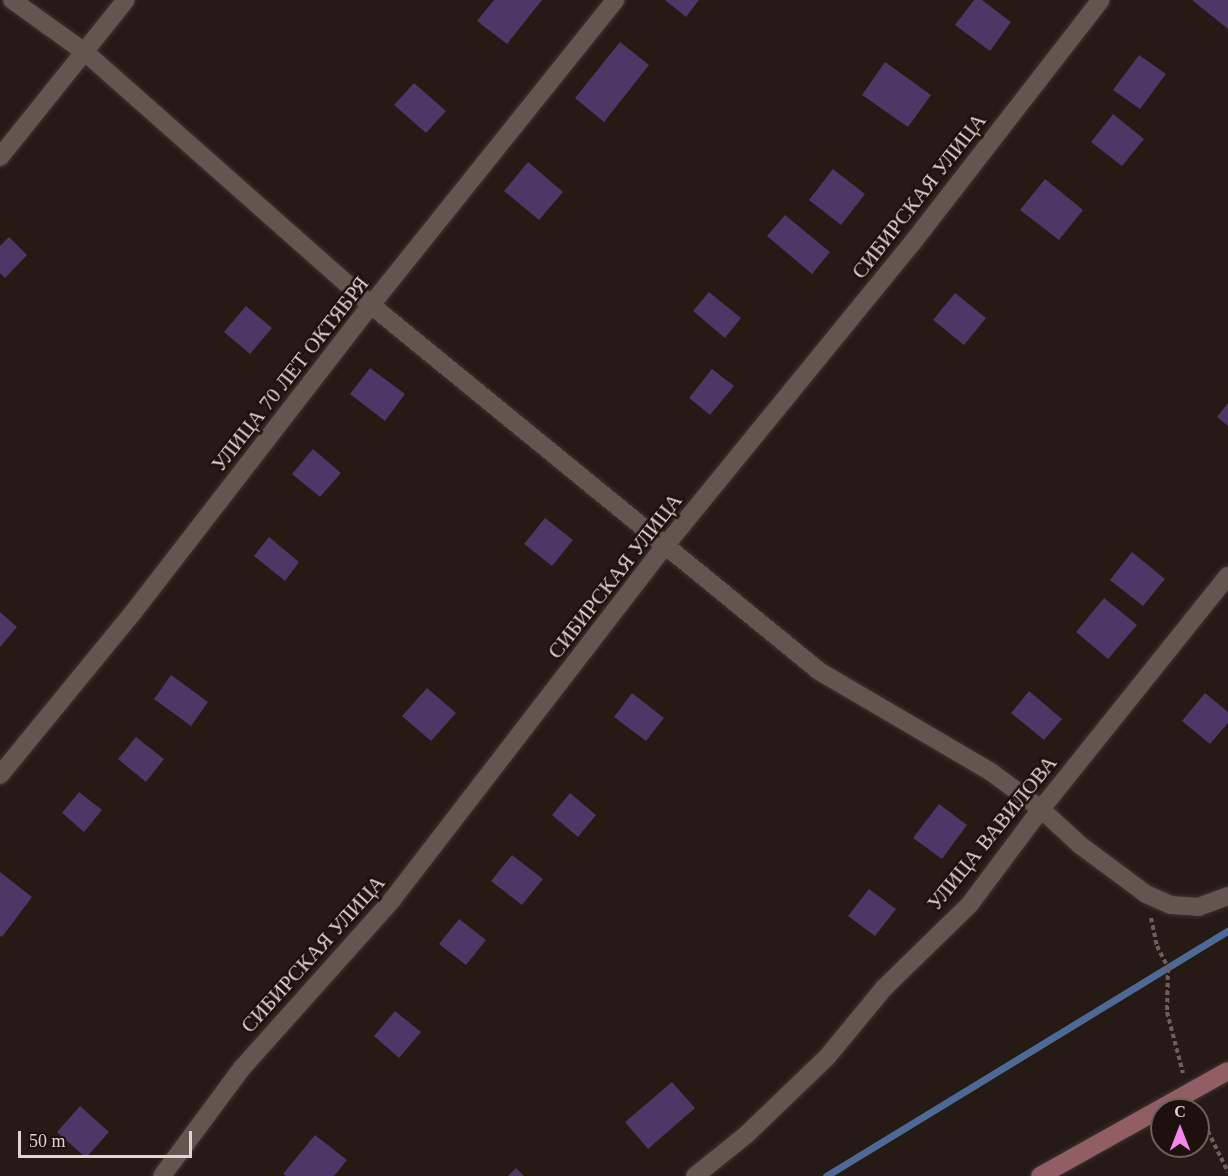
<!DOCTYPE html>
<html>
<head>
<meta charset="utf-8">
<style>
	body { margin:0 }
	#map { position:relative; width:1228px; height:1176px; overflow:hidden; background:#261a14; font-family:"Times New Roman",serif }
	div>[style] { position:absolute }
	.stream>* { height:7px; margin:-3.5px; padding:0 3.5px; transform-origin:3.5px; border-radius:3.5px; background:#4c6998 }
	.building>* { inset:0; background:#4c3766 }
	.path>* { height:4px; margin-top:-2px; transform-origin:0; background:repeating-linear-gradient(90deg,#6b605b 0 4.5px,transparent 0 7.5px) }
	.roads { filter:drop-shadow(0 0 2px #3d3330) drop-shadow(0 0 2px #3d3330) }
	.street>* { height:18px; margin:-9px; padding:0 9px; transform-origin:9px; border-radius:9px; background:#64554e }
	.secondary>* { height:18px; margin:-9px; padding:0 9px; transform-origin:9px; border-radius:9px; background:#905e63 }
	span { translate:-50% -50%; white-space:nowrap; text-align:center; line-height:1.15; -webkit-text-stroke:5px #1d110b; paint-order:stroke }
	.street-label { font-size:21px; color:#ded5d1 }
	.north { position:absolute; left:1150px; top:1098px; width:60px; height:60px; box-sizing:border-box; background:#1d110b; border:2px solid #6a5f5a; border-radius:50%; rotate:0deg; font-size:16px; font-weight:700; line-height:24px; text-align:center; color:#ded5d1 }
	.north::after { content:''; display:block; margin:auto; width:21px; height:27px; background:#f688ed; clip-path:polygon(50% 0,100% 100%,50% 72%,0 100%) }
	.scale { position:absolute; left:18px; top:1131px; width:174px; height:27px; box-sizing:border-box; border:3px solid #ded5d1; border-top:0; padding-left:8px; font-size:18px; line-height:21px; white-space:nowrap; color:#ded5d1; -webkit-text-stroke:4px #1d110b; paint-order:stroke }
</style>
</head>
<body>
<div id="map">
	<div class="stream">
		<i style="left:826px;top:1176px;width:471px;rotate:-31.4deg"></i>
	</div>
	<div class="building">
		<i style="clip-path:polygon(494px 0,542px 0,507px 44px,477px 21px)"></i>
		<i style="clip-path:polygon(665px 0,699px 0,686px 17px)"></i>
		<i style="clip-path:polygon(974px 0,982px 0,1011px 22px,990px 51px,955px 25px)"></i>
		<i style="clip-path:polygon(1192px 0,1228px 0,1228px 29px)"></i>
		<i style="clip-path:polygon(620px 42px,649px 65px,604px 122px,575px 98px)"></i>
		<i style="clip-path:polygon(1139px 55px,1166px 74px,1140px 109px,1113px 90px)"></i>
		<i style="clip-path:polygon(885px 62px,931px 95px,908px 127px,862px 95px)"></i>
		<i style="clip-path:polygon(414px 83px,446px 111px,426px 133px,394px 105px)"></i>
		<i style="clip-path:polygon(1113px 114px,1144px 139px,1122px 166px,1091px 142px)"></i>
		<i style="clip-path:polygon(528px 162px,563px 192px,539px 220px,504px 191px)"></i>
		<i style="clip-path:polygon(833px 169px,865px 194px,841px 225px,809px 200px)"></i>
		<i style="clip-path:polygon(1045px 179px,1083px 210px,1059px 240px,1020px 210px)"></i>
		<i style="clip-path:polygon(785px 215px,830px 252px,812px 274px,767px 236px)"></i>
		<i style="clip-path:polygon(9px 237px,27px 255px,5px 278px,0 273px,0 246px)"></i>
		<i style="clip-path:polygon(709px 292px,741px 318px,725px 338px,693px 311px)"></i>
		<i style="clip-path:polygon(955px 293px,986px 318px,964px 345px,933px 320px)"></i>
		<i style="clip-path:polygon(246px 306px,272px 328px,250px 354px,224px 332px)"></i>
		<i style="clip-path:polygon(370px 368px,405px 394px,385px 421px,350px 394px)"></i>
		<i style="clip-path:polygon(712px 369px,734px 386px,710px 415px,689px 398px)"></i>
		<i style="clip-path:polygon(1228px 403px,1228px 426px,1217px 417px)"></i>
		<i style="clip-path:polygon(313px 449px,341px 473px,320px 497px,292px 474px)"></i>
		<i style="clip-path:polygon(545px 518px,573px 540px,552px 566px,524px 544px)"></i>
		<i style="clip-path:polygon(269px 537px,299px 562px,285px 581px,254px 556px)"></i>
		<i style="clip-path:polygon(1132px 552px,1165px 579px,1143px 606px,1110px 580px)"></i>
		<i style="clip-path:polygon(1104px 598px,1137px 625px,1108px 659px,1076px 632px)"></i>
		<i style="clip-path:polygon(0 612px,17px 627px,0 647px)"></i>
		<i style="clip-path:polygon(171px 675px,208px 702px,191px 726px,154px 699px)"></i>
		<i style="clip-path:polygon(427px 688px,456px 713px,431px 741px,402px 716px)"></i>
		<i style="clip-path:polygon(1029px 691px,1062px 719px,1044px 740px,1011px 713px)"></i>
		<i style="clip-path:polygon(632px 693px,664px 718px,646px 741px,614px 717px)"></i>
		<i style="clip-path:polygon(1205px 693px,1228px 712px,1228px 723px,1210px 744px,1182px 721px)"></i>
		<i style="clip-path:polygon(136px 737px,164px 759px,146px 782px,118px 759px)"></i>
		<i style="clip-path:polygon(79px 792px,102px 810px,84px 832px,62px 813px)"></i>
		<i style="clip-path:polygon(570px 793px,596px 815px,578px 837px,552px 815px)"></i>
		<i style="clip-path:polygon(939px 804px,967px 825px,942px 859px,913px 838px)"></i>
		<i style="clip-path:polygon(512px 855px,543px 879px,522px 905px,491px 881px)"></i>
		<i style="clip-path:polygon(0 872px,32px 897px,2px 937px,0 936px)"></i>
		<i style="clip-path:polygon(869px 889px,896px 909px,875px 936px,848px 916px)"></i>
		<i style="clip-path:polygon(459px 919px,486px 940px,466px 965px,439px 944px)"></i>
		<i style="clip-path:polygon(395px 1011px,421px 1032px,399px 1058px,374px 1036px)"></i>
		<i style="clip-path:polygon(672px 1082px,695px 1108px,648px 1149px,625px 1122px)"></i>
		<i style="clip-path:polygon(80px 1106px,109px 1132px,86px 1158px,57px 1132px)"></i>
		<i style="clip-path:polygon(315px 1135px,347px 1160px,334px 1176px,286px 1176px,283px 1174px)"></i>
		<i style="clip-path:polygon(516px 1168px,524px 1176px,508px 1176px)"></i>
	</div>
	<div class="path">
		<i style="left:1151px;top:918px;width:29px;rotate:78deg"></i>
		<i style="left:1157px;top:946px;width:25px;rotate:63deg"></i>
		<i style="left:1168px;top:968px;width:44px;rotate:91.3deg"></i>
		<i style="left:1167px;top:1012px;width:63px;rotate:75.3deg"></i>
		<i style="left:1198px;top:1111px;width:68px;rotate:63.8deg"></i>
	</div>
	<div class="roads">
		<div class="street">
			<i style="left:12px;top:0;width:91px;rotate:35.6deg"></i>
			<i style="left:86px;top:53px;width:380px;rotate:41.5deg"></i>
			<i style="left:371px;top:305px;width:578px;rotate:39.25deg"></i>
			<i style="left:819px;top:671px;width:199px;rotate:30.4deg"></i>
			<i style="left:991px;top:772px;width:62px;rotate:36.5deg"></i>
			<i style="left:1041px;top:809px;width:53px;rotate:42.7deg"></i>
			<i style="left:1080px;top:845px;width:82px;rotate:36.6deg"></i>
			<i style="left:1146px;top:894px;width:27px;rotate:24deg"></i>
			<i style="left:1171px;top:905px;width:27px;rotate:4deg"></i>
			<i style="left:1198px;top:907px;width:32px;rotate:-20deg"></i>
			<i style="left:0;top:157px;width:201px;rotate:-51.3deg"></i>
			<i style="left:0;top:775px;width:208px;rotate:-50.7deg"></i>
			<i style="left:132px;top:614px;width:391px;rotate:-52.3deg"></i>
			<i style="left:371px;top:305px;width:391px;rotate:-51.3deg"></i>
			<i style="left:162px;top:1176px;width:134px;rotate:-53.5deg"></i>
			<i style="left:242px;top:1068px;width:225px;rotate:-48.2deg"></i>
			<i style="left:392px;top:900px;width:447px;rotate:-52.4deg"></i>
			<i style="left:665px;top:546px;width:392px;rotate:-50.8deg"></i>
			<i style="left:913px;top:242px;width:306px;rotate:-52.2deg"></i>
			<i style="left:695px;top:1176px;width:65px;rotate:-38.8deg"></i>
			<i style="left:746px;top:1135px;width:114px;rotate:-43.9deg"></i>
			<i style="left:828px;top:1056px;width:88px;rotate:-50.5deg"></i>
			<i style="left:884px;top:988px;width:120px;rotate:-44.3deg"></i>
			<i style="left:970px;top:904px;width:119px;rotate:-53.2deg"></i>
			<i style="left:1041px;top:809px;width:299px;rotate:-51.3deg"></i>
		</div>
		<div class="secondary">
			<i style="left:1040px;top:1176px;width:215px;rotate:-29.2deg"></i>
		</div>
	</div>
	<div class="street-label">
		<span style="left:919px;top:196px;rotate:-52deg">СИБИРСКАЯ УЛИЦА</span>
		<span style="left:290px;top:374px;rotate:-52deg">УЛИЦА 70 ЛЕТ ОКТЯБРЯ</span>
		<span style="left:615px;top:576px;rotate:-52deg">СИБИРСКАЯ УЛИЦА</span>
		<span style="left:992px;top:833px;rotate:-51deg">УЛИЦА ВАВИЛОВА</span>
		<span style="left:313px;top:954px;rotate:-48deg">СИБИРСКАЯ УЛИЦА</span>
	</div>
	<div class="north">С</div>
	<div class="scale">50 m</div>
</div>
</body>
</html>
